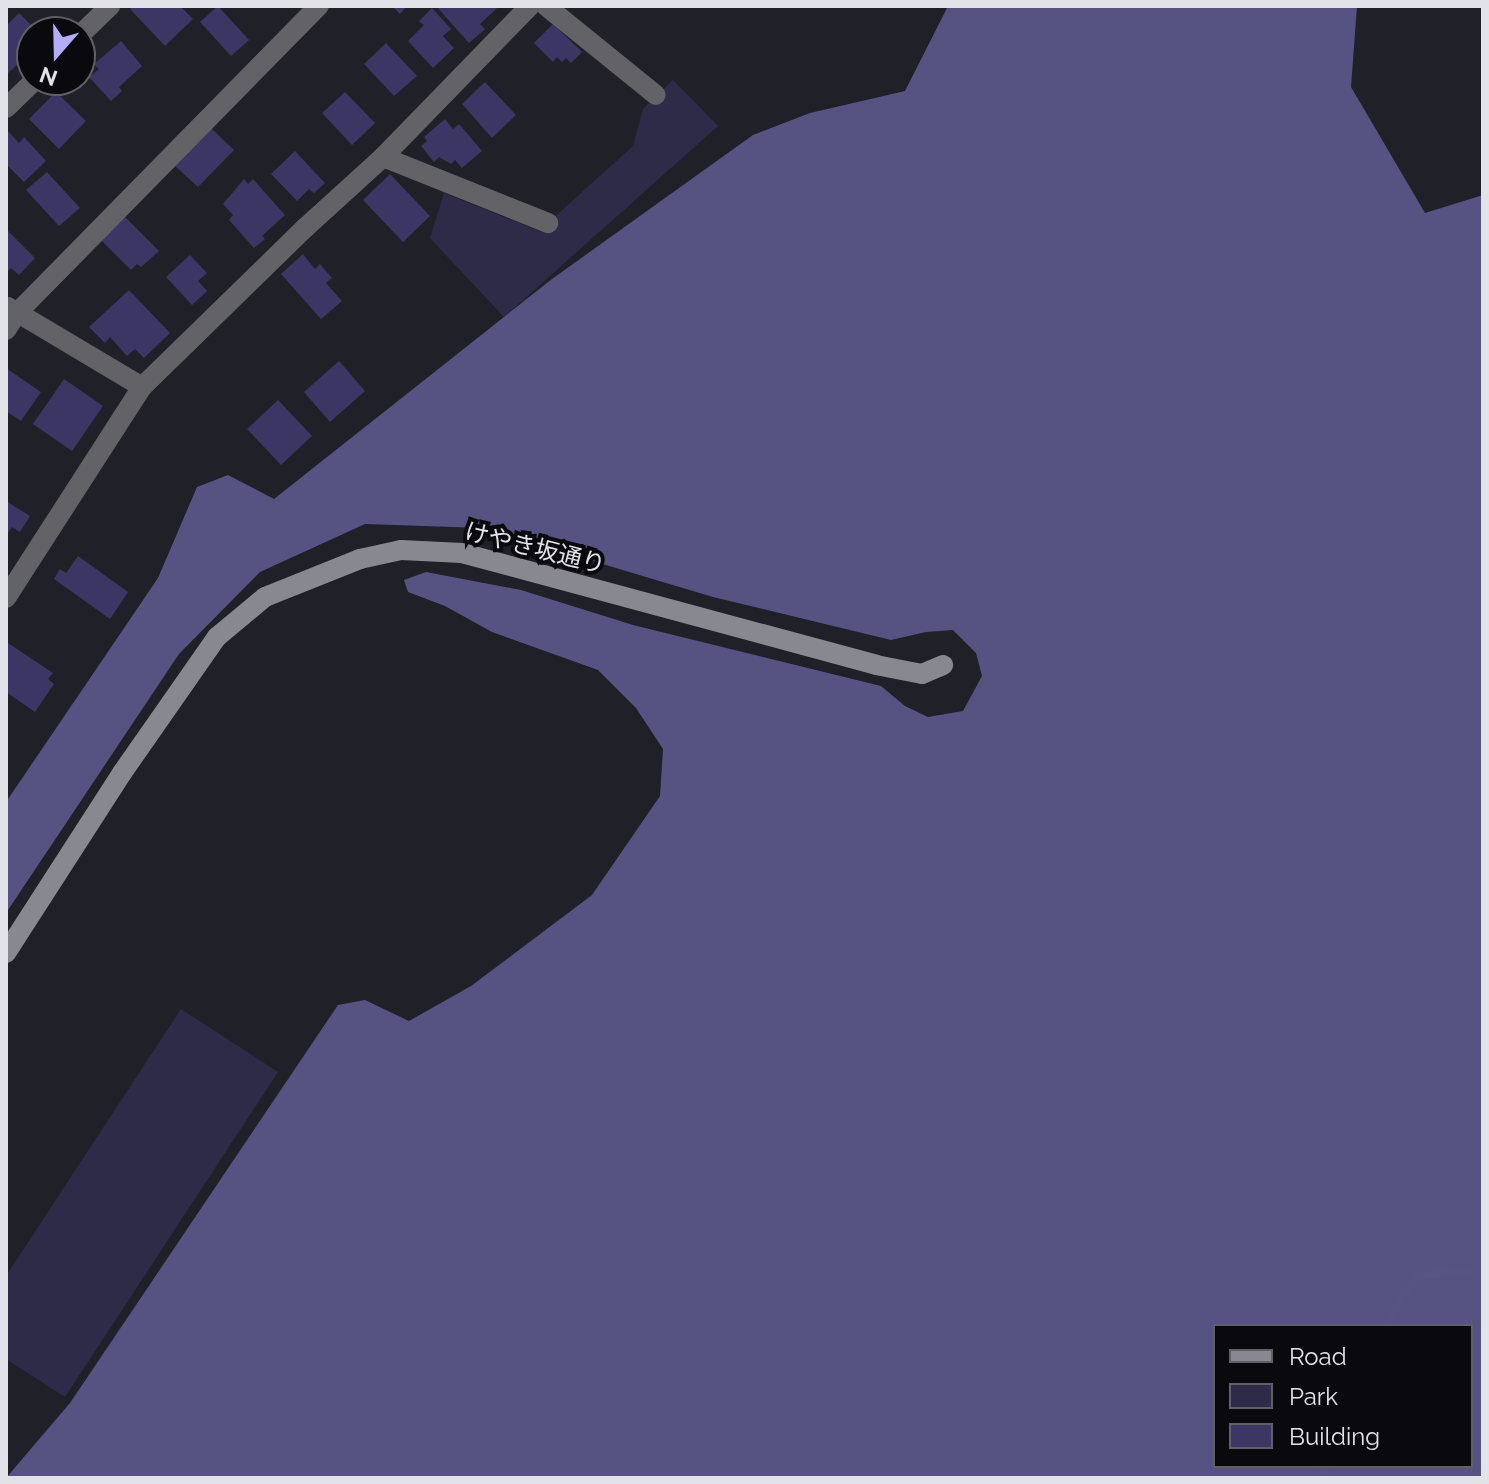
<!DOCTYPE html>
<html>
<head>
<meta charset="utf-8">
<style>
	body { margin:0 }
	#map { position:relative; width:1489px; height:1484px; overflow:hidden; background:#202029; font-family:Raleway,"Noto Sans JP",sans-serif }
	div>[style] { position:absolute }
	.green>* { inset:0; background:#2e2b49 }
	.forest>* { inset:0; background:#565282 }
	.stream>* { height:9px; margin:-4.5px; padding:0 4.5px; transform-origin:4.5px; border-radius:4.5px; background:#575383 }
	.building>* { inset:0; background:#3b3663 }
	.street>* { height:20px; margin:-10px; padding:0 10px; transform-origin:10px; border-radius:10px; background:#626267 }
	.secondary>* { height:20px; margin:-10px; padding:0 10px; transform-origin:10px; border-radius:10px; background:#888890 }
	span { translate:-50% -50%; white-space:nowrap; text-align:center; line-height:1.15; -webkit-text-stroke:8px #0a0a0e; paint-order:stroke }
	.street-label { font-size:24px; color:#e2e2e9 }
	.frame { position:absolute; inset:0; border:8px solid #e2e2e9; pointer-events:none }
	.legend { position:absolute; left:1213px; top:1324px; width:260px; height:144px; box-sizing:border-box; background:#0a0a0e; border:2px solid #606066; margin:0; padding:10px 14px; list-style:none; font-size:24px; color:#e2e2e9 }
	.legend li { display:flex; align-items:center; gap:16px; height:40px }
	.legend b { width:40px; border:2px solid #606066 }
	.north { position:absolute; left:16px; top:16px; width:80px; height:80px; box-sizing:border-box; background:#0a0a0e; border:2px solid #606066; border-radius:50%; rotate:200deg; font-size:22px; font-weight:700; line-height:32px; text-align:center; color:#e2e2e9 }
	.north::after { content:''; display:block; margin:auto; width:28px; height:36px; background:#b3adf9; clip-path:polygon(50% 0,100% 100%,50% 72%,0 100%) }
</style>
</head>
<body>
<div id="map">
	<div class="green">
		<i style="clip-path:polygon(673px 80px,718px 126px,504px 317px,430px 238px,444px 193px,539px 231px,633px 146px,643px 109px)"></i>
		<i style="clip-path:polygon(181px 1009px,278px 1072px,65px 1397px,6px 1359px,6px 1276px)"></i>
	</div>
	<div class="forest">
		<i style="clip-path:polygon(evenodd,948px 6px,1357px 6px,1351px 87px,1425px 213px,1483px 195px,1483px 1478px,6px 1478px,70px 1403px,338px 1005px,365px 1000px,409px 1021px,471px 986px,592px 895px,660px 796px,663px 749px,636px 708px,598px 670px,492px 632px,445px 606px,408px 592px,404px 580px,426px 572px,521px 590px,633px 625px,881px 686px,905px 706px,928px 717px,963px 711px,982px 676px,976px 653px,953px 630px,926px 632px,891px 640px,713px 597px,482px 528px,365px 524px,260px 572px,179px 654px,6px 913px,6px 802px,158px 578px,197px 487px,228px 475px,274px 499px,552px 279px,753px 135px,810px 113px,905px 91px,948px 6px,1215px 1326px,1471px 1326px,1471px 1466px,1215px 1466px,1215px 1326px)"></i>
	</div>
	<div class="stream">
		<i style="left:1386px;top:1326px;width:59px;rotate:-60.4deg"></i>
		<i style="left:1415px;top:1275px;width:52px;rotate:-4.4deg"></i>
		<i style="left:1320px;top:1478px;width:13px;rotate:-67deg"></i>
	</div>
	<div class="building">
		<i style="clip-path:polygon(133px 6px,180px 6px,193px 19px,165px 46px,130px 9px)"></i>
		<i style="clip-path:polygon(218px 6px,249px 40px,231px 56px,200px 22px)"></i>
		<i style="clip-path:polygon(392px 6px,407px 6px,400px 14px)"></i>
		<i style="clip-path:polygon(436px 6px,495px 6px,497px 8px,480px 24px,485px 29px,469px 43px)"></i>
		<i style="clip-path:polygon(432px 8px,451px 29px,443px 36px,454px 48px,433px 68px,408px 41px,424px 25px,419px 21px)"></i>
		<i style="clip-path:polygon(19px 13px,38px 32px,32px 32px,32px 51px,6px 75px,6px 26px)"></i>
		<i style="clip-path:polygon(553px 24px,582px 52px,571px 63px,566px 58px,562px 62px,557px 57px,553px 62px,534px 43px)"></i>
		<i style="clip-path:polygon(121px 41px,142px 66px,119px 87px,122px 91px,111px 101px,89px 77px,99px 69px,94px 64px)"></i>
		<i style="clip-path:polygon(386px 43px,417px 76px,394px 96px,364px 64px)"></i>
		<i style="clip-path:polygon(485px 82px,516px 115px,492px 138px,462px 104px)"></i>
		<i style="clip-path:polygon(56px 92px,86px 121px,59px 149px,29px 119px)"></i>
		<i style="clip-path:polygon(345px 92px,375px 123px,352px 145px,322px 113px)"></i>
		<i style="clip-path:polygon(445px 119px,453px 129px,459px 124px,482px 151px,462px 168px,455px 160px,451px 164px,439px 157px,434px 162px,421px 146px,427px 141px,424px 137px)"></i>
		<i style="clip-path:polygon(211px 128px,234px 150px,198px 187px,175px 166px)"></i>
		<i style="clip-path:polygon(8px 131px,19px 143px,24px 137px,46px 161px,24px 182px,6px 164px)"></i>
		<i style="clip-path:polygon(295px 151px,325px 183px,314px 193px,309px 189px,297px 201px,271px 174px)"></i>
		<i style="clip-path:polygon(47px 172px,80px 208px,59px 226px,26px 190px)"></i>
		<i style="clip-path:polygon(390px 174px,430px 216px,403px 242px,363px 200px)"></i>
		<i style="clip-path:polygon(244px 179px,248px 184px,253px 179px,285px 215px,262px 236px,265px 239px,254px 248px,229px 220px,233px 215px,223px 204px)"></i>
		<i style="clip-path:polygon(124px 216px,159px 251px,141px 267px,137px 264px,131px 270px,101px 240px)"></i>
		<i style="clip-path:polygon(6px 229px,35px 258px,19px 275px,11px 268px,6px 273px)"></i>
		<i style="clip-path:polygon(303px 254px,315px 269px,320px 264px,332px 278px,326px 283px,342px 301px,321px 319px,281px 274px)"></i>
		<i style="clip-path:polygon(190px 255px,207px 273px,198px 281px,207px 291px,192px 305px,166px 277px)"></i>
		<i style="clip-path:polygon(129px 290px,170px 333px,144px 358px,135px 349px,127px 356px,110px 337px,105px 343px,89px 327px)"></i>
		<i style="clip-path:polygon(339px 361px,365px 391px,330px 422px,304px 392px)"></i>
		<i style="clip-path:polygon(6px 368px,41px 392px,21px 421px,6px 411px)"></i>
		<i style="clip-path:polygon(64px 379px,103px 406px,72px 451px,33px 424px)"></i>
		<i style="clip-path:polygon(278px 400px,312px 436px,281px 465px,247px 429px)"></i>
		<i style="clip-path:polygon(6px 501px,30px 516px,20px 532px,12px 527px,6px 536px)"></i>
		<i style="clip-path:polygon(78px 556px,128px 592px,110px 619px,54px 579px,60px 569px,66px 573px)"></i>
		<i style="clip-path:polygon(8px 643px,53px 673px,48px 679px,54px 684px,35px 712px,6px 692px)"></i>
	</div>
	<div class="street">
		<i style="left:546px;top:6px;width:141px;rotate:39deg"></i>
		<i style="left:80px;top:35px;width:42px;rotate:-44deg"></i>
		<i style="left:6px;top:108px;width:40px;rotate:-44deg"></i>
		<i style="left:383px;top:157px;width:178px;rotate:21.8deg"></i>
		<i style="left:8px;top:307px;width:156px;rotate:30.8deg"></i>
		<i style="left:6px;top:330px;width:20px;rotate:-57deg"></i>
		<i style="left:17px;top:313px;width:431px;rotate:-45.5deg"></i>
		<i style="left:6px;top:598px;width:251px;rotate:-57.2deg"></i>
		<i style="left:142px;top:387px;width:228px;rotate:-44.3deg"></i>
		<i style="left:305px;top:228px;width:105px;rotate:-42.3deg"></i>
		<i style="left:383px;top:157px;width:211px;rotate:-45.8deg"></i>
	</div>
	<div class="secondary">
		<i style="left:6px;top:953px;width:214px;rotate:-57.2deg"></i>
		<i style="left:122px;top:773px;width:166px;rotate:-55.1deg"></i>
		<i style="left:217px;top:637px;width:62px;rotate:-39.8deg"></i>
		<i style="left:265px;top:597px;width:102px;rotate:-21.8deg"></i>
		<i style="left:360px;top:559px;width:42px;rotate:-12.4deg"></i>
		<i style="left:401px;top:550px;width:61px;rotate:2.8deg"></i>
		<i style="left:462px;top:553px;width:429px;rotate:15.1deg"></i>
		<i style="left:876px;top:665px;width:47px;rotate:11.1deg"></i>
		<i style="left:922px;top:674px;width:23px;rotate:-23deg"></i>
	</div>
	<div class="street-label">
		<span style="left:535px;top:548px;rotate:14deg">けやき坂通り</span>
	</div>
	<div class="frame"></div>
	<ul class="legend">
	<li><b style="height:10px;background:#888890"></b>Road</li>
	<li><b style="height:22px;background:#2e2b49"></b>Park</li>
	<li><b style="height:22px;background:#3b3663"></b>Building</li>
	</ul>
	<div class="north">N</div>
</div>
</body>
</html>
